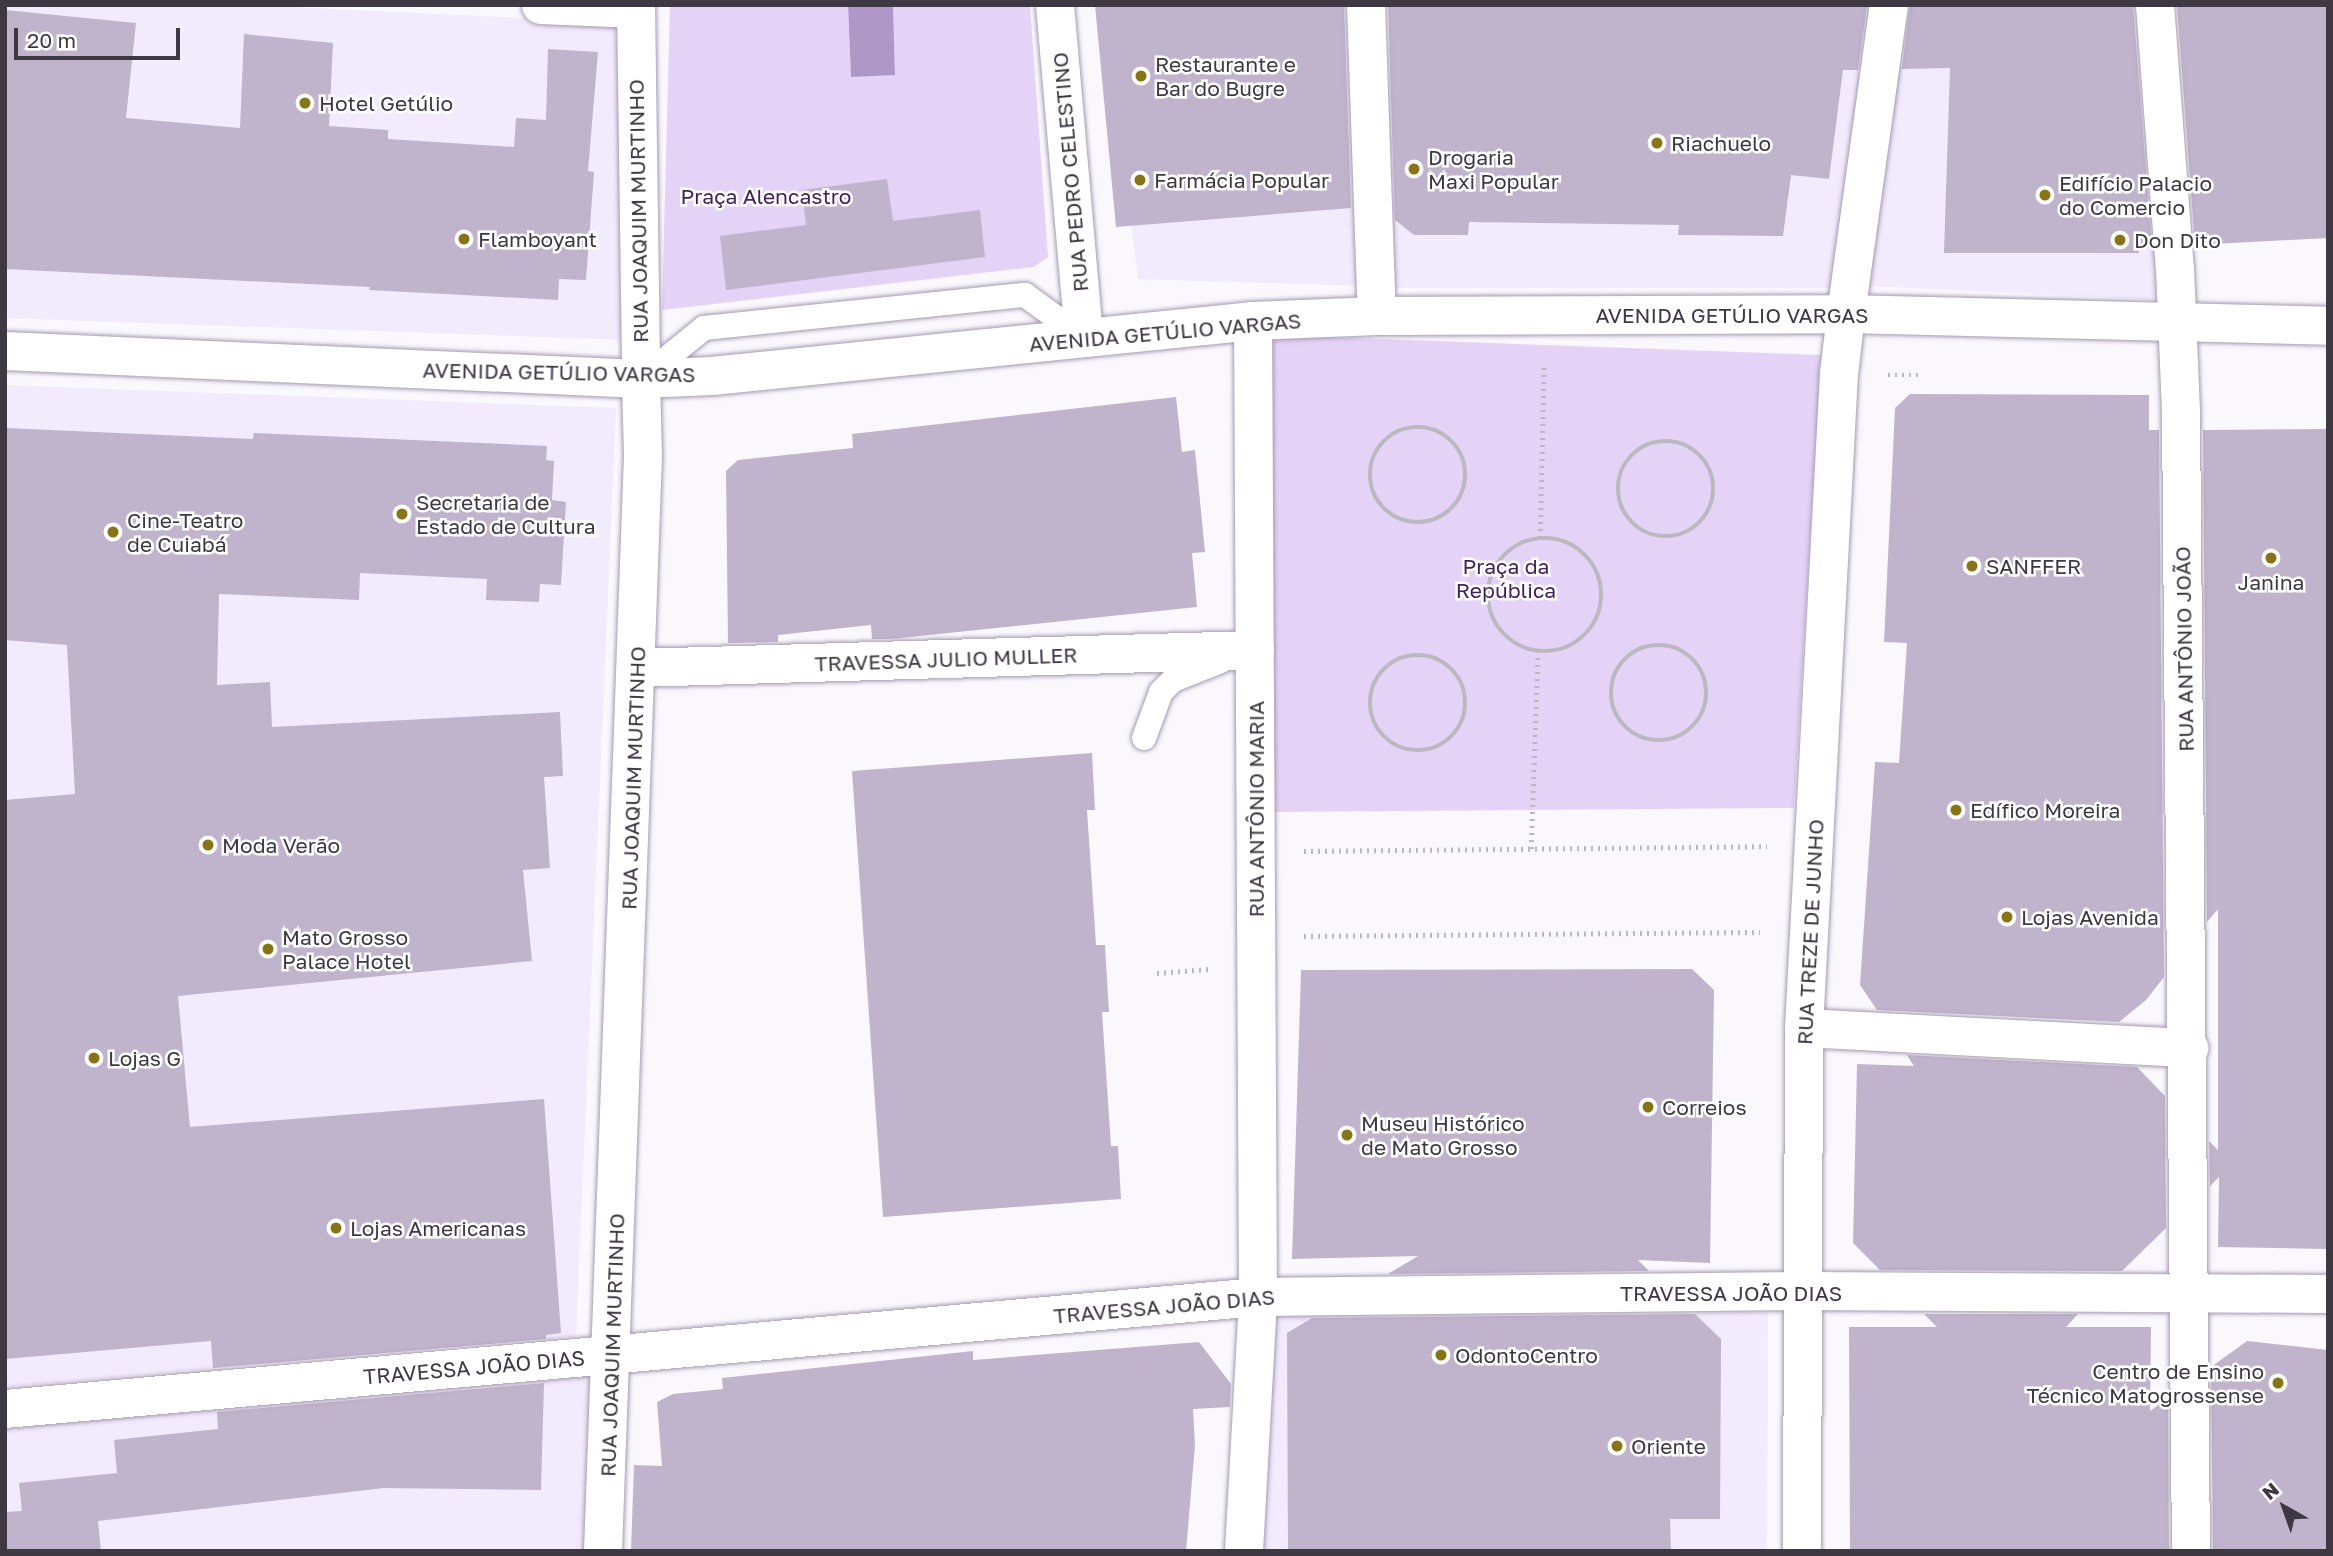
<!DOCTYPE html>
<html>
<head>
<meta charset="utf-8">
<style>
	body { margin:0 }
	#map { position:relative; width:2333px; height:1556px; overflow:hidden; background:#faf8fd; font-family:"Golos Text",sans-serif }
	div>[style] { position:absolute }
	.built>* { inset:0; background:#f2eafd }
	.green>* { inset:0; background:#e4d2f7 }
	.water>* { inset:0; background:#af98c7 }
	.building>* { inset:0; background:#bfb4cc }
	.path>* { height:4.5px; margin-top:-2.25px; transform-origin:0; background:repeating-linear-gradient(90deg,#bbb8bf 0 2px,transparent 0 7px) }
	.path>.ring { margin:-2.25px; padding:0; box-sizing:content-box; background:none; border:4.5px solid #bbb8bf; border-radius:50% }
	.roads { filter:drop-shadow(0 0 2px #a59ab1) drop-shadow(0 0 2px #a59ab1) }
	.lane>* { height:24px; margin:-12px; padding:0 12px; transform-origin:12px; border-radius:12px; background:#fff }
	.street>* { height:38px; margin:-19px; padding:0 19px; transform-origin:19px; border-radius:19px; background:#fff }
	.secondary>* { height:38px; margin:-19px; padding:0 19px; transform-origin:19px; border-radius:19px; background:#fff }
	.primary>* { height:38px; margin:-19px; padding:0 19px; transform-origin:19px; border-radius:19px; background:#fff }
	.dots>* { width:19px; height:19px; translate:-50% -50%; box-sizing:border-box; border:4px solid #fff; border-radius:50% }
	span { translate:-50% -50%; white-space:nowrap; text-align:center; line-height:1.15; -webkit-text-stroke:5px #fff; paint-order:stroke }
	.poi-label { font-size:21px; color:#3d3842 }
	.left { translate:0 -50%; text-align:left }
	.right { translate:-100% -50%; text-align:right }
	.street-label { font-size:21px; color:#3d3842 }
	.park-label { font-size:21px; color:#41225b }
	.frame { position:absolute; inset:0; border:7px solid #3d3842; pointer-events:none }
	.north { position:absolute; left:2249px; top:1472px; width:70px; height:70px; -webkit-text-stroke:5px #fff; paint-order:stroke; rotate:320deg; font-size:19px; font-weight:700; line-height:28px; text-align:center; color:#3d3842 }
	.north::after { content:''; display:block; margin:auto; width:24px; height:32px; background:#3d3842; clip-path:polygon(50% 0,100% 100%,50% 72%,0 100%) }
	.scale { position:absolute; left:14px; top:28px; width:166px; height:32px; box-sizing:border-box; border:4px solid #3d3842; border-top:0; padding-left:9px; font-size:21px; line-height:24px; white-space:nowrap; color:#3d3842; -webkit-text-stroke:5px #fff; paint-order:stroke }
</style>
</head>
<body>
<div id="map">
	<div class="built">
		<i style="clip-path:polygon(5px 5px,253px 5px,622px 23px,627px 340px,5px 318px)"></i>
		<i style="clip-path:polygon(1104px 5px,1361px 5px,1364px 286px,1138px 279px)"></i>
		<i style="clip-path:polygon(1389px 5px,1882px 5px,1838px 288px,1389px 288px)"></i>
		<i style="clip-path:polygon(1909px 5px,2143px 5px,2167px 300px,1867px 286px)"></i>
		<i style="clip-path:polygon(5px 385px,616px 408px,576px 1336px,5px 1387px)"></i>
		<i style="clip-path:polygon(1768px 1313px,1767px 1551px,1264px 1551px,1276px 1314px)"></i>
		<i style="clip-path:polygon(594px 1365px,588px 1551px,5px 1551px,5px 1414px)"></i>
	</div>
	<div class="green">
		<i style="clip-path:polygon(670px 5px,848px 5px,851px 77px,895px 74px,893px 5px,1030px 5px,1048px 257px,1034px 267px,662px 310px)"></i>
		<i style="clip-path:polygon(1268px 335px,1821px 355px,1794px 808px,1270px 812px)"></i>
	</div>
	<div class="water">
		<i style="clip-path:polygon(848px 5px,893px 5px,895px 75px,851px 77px)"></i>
	</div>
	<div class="building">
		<i style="clip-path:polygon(1095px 5px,1344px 5px,1351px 208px,1116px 227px)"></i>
		<i style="clip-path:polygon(1388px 5px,1867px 5px,1858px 70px,1843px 70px,1829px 179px,1791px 175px,1783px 236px,1678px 235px,1679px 225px,1469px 222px,1468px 235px,1414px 235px,1395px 220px)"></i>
		<i style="clip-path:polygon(1910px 5px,2133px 5px,2152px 248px,2139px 248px,2139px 253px,1944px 253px,1950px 68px,1902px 69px)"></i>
		<i style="clip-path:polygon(2177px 5px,2328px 5px,2328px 238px,2195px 245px)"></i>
		<i style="clip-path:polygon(5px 10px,136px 23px,126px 118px,240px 128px,244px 34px,333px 43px,329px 126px,388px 130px,388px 139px,514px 147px,516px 118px,546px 120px,548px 49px,598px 52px,588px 171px,594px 172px,586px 280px,559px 279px,558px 300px,369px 290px,370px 287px,5px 269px)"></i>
		<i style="clip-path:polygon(887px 179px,893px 221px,980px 210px,985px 257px,726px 290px,720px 236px,806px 225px,802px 190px)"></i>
		<i style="clip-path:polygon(1910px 394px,2149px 395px,2149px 430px,2159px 430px,2164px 977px,2146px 1000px,2119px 1022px,1877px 1010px,1860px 985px,1875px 762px,1899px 763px,1907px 643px,1884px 642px,1895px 408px)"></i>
		<i style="clip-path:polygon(1176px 397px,1182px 452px,1195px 450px,1205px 552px,1192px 553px,1197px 607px,891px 639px,872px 639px,871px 625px,778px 635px,778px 642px,728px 643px,726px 471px,738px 460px,853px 448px,852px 434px)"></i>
		<i style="clip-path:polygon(5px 428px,253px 439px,254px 433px,547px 446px,546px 460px,554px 461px,552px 500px,566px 502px,561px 585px,540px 584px,539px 602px,486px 600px,487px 579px,360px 573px,359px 600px,219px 594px,217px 685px,270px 682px,272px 727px,560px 712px,563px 776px,544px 777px,550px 868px,523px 870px,532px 961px,178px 996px,190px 1127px,544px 1099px,561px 1333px,546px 1335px,546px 1339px,213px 1368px,211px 1341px,5px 1359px,5px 800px,75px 794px,67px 645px,5px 640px)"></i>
		<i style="clip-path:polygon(2328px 429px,2328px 1249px,2218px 1247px,2219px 1177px,2210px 1186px,2209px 1141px,2218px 1150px,2218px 909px,2207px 922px,2203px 430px)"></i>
		<i style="clip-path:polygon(1092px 753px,1095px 810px,1087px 810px,1096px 945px,1105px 945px,1109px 1012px,1102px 1012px,1111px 1146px,1118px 1146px,1121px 1199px,883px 1217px,852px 771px)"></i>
		<i style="clip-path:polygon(1692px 969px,1714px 990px,1710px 1263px,1638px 1260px,1649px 1271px,1388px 1274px,1418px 1256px,1292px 1259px,1301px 970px)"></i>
		<i style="clip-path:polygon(1907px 1055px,2137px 1067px,2165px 1096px,2166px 1228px,2122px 1271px,1880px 1270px,1853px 1243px,1857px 1064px,1914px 1066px)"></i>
		<i style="clip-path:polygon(1695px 1314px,1721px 1339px,1720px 1519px,1670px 1519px,1671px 1551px,1288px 1551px,1287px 1333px,1312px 1318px)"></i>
		<i style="clip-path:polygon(1924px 1314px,2078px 1314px,2066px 1327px,2151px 1327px,2150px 1411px,2168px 1398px,2169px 1551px,1850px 1551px,1849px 1327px,1937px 1327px)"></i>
		<i style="clip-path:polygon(2247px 1341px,2328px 1350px,2328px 1551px,2213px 1551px,2211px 1367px)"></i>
		<i style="clip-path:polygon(1199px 1342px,1231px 1384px,1230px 1407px,1193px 1409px,1195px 1445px,1186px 1551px,631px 1551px,634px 1465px,662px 1466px,657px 1402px,673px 1394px,723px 1389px,722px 1378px,973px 1351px,973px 1360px)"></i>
		<i style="clip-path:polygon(544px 1383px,541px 1490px,384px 1488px,98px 1521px,101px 1551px,5px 1551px,5px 1512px,22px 1511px,19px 1483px,117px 1473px,114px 1440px,218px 1429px,217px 1412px)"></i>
	</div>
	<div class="path">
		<i style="left:1888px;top:375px;width:35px"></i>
		<i class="ring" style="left:1370px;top:427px;width:91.5px;height:91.5px"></i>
		<i class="ring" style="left:1618px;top:441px;width:91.5px;height:91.5px"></i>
		<i style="left:1540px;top:538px;width:174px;rotate:-88.7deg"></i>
		<i class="ring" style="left:1488px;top:538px;width:109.5px;height:109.5px"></i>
		<i class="ring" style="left:1611px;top:645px;width:91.5px;height:91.5px"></i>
		<i class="ring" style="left:1370px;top:655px;width:91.5px;height:91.5px"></i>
		<i style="left:1531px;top:849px;width:197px;rotate:-88deg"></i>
		<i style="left:1304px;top:851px;width:463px;rotate:-0.6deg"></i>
		<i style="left:1304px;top:936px;width:456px;rotate:-0.5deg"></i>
		<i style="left:1157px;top:973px;width:53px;rotate:-4.3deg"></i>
	</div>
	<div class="roads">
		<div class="lane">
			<i style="left:641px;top:379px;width:81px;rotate:-39deg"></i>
			<i style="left:704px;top:328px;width:323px;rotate:-5.9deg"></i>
			<i style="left:1025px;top:295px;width:73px;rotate:36.1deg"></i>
			<i style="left:1144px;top:738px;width:49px;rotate:-69.7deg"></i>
			<i style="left:1161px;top:692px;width:17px;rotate:-45deg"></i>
			<i style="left:1173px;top:680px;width:52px;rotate:-21.6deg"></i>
		</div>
		<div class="street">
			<i style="left:541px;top:5px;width:95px;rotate:2.4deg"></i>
			<i style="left:636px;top:5px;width:374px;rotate:89.2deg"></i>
			<i style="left:1055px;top:5px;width:334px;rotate:85deg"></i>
			<i style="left:1366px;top:5px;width:311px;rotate:88deg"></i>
			<i style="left:2155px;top:5px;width:264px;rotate:85.7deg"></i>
			<i style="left:2175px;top:268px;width:144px;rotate:87.6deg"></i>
			<i style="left:2181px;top:412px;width:1139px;rotate:89.5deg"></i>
			<i style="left:1846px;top:314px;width:312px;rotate:-82.1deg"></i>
			<i style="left:637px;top:668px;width:618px;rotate:-1.67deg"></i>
			<i style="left:1804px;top:1028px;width:386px;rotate:3deg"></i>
			<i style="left:5px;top:1409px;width:1258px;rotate:-5.11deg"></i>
			<i style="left:1258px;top:1297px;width:545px;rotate:-0.63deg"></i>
			<i style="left:1803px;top:1291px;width:525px;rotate:0.33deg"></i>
			<i style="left:1244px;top:1551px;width:254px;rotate:-86.8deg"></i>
			<i style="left:1258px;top:1297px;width:976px;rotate:-90.29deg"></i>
		</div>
		<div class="secondary">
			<i style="left:603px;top:1551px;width:1096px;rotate:-87.91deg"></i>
			<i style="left:643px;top:456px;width:77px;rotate:-91.5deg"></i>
			<i style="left:1802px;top:1551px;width:523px;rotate:-89.78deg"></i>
			<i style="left:1804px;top:1028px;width:655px;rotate:-86.94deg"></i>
			<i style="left:1839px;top:374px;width:60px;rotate:-83.3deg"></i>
		</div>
		<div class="primary">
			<i style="left:5px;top:351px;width:637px;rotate:2.52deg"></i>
			<i style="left:641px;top:379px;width:71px;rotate:-2.4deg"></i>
			<i style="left:712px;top:376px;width:544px;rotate:-5.8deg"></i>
			<i style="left:1253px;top:321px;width:124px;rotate:-2.3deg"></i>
			<i style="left:1377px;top:316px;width:469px;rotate:-0.2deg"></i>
			<i style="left:1846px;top:314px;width:482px;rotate:1.4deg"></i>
		</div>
	</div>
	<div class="dots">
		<i style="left:1141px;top:76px;background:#877417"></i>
		<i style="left:305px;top:103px;background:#877417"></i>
		<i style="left:1657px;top:143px;background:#877417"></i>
		<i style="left:1414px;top:169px;background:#877417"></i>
		<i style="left:1140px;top:180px;background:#877417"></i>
		<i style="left:2045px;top:195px;background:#877417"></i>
		<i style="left:464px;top:239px;background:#877417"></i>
		<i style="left:2120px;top:240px;background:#877417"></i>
		<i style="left:402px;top:514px;background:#877417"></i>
		<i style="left:113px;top:532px;background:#877417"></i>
		<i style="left:2271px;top:558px;background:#877417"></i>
		<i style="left:1972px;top:566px;background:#877417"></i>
		<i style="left:1956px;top:810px;background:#877417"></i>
		<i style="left:208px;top:845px;background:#877417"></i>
		<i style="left:2007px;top:917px;background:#877417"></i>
		<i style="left:268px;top:949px;background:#877417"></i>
		<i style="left:94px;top:1058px;background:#877417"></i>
		<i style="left:1648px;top:1107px;background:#877417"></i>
		<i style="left:1347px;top:1135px;background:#877417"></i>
		<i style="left:336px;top:1228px;background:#877417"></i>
		<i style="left:1441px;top:1355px;background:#877417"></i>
		<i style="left:2278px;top:1383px;background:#877417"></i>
		<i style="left:1617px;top:1446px;background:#877417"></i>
	</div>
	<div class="poi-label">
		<span class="left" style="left:1155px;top:76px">Restaurante e<br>Bar do Bugre</span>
		<span class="left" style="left:319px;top:103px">Hotel Getúlio</span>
		<span class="left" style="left:1671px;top:143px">Riachuelo</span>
		<span class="left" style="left:1428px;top:169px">Drogaria<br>Maxi Popular</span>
		<span class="left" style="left:1154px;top:180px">Farmácia Popular</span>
		<span class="left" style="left:2059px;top:195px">Edifício Palacio<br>do Comercio</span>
		<span class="left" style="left:478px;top:239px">Flamboyant</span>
		<span class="left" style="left:2134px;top:240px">Don Dito</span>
		<span class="left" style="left:416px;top:514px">Secretaria de<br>Estado de Cultura</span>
		<span class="left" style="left:127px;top:532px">Cine-Teatro<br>de Cuiabá</span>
		<span class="left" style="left:1986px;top:566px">SANFFER</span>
		<span style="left:2271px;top:582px">Janina</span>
		<span class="left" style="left:1970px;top:810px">Edífico Moreira</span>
		<span class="left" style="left:222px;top:845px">Moda Verão</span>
		<span class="left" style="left:2021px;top:917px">Lojas Avenida</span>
		<span class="left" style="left:282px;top:949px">Mato Grosso<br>Palace Hotel</span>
		<span class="left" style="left:108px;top:1058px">Lojas G</span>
		<span class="left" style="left:1662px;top:1107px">Correios</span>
		<span class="left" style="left:1361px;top:1135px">Museu Histórico<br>de Mato Grosso</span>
		<span class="left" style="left:350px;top:1228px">Lojas Americanas</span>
		<span class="left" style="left:1455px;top:1355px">OdontoCentro</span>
		<span class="right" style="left:2264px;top:1383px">Centro de Ensino<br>Técnico Matogrossense</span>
		<span class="left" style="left:1631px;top:1446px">Oriente</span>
	</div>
	<div class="street-label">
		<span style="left:1070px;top:172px;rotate:-95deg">RUA PEDRO CELESTINO</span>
		<span style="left:638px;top:211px;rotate:-91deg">RUA JOAQUIM MURTINHO</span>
		<span style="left:1732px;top:315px">AVENIDA GETÚLIO VARGAS</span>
		<span style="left:1165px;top:332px;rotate:-5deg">AVENIDA GETÚLIO VARGAS</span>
		<span style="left:559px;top:372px;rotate:1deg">AVENIDA GETÚLIO VARGAS</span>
		<span style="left:2184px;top:649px;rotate:-91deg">RUA ANTÔNIO JOÃO</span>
		<span style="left:946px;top:659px;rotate:-2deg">TRAVESSA JULIO MULLER</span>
		<span style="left:633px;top:778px;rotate:-88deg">RUA JOAQUIM MURTINHO</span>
		<span style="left:1256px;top:809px;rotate:-90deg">RUA ANTÔNIO MARIA</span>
		<span style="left:1810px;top:932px;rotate:-87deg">RUA TREZE DE JUNHO</span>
		<span style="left:1731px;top:1293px">TRAVESSA JOÃO DIAS</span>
		<span style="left:1164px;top:1306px;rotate:-5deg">TRAVESSA JOÃO DIAS</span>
		<span style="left:612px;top:1345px;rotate:-88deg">RUA JOAQUIM MURTINHO</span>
		<span style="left:474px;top:1367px;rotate:-5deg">TRAVESSA JOÃO DIAS</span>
	</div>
	<div class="park-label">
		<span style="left:766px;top:196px">Praça Alencastro</span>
		<span style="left:1506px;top:578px">Praça da<br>República</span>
	</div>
	<div class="frame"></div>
	<div class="north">N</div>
	<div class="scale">20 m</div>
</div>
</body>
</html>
